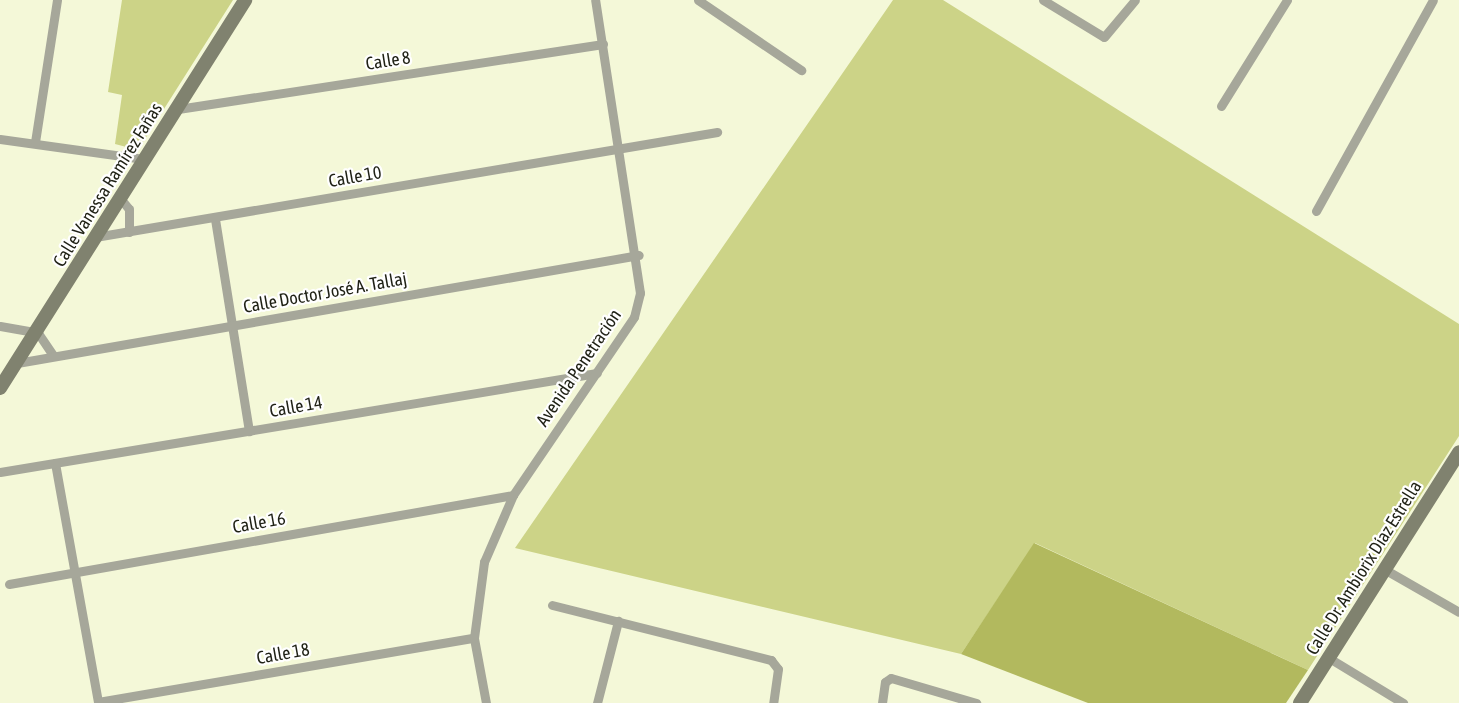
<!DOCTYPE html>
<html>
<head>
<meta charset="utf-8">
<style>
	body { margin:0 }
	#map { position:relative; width:1459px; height:703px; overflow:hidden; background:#f4f8d8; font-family:"Asap Condensed",sans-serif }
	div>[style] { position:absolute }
	.green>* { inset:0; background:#ccd387 }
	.forest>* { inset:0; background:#b2b95e }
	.street>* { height:9px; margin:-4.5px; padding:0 4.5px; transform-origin:4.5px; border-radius:4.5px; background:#a6a79a }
	.secondary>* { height:14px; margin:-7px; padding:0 7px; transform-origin:7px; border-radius:7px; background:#80826f }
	span { translate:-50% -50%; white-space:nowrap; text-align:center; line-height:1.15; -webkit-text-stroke:4.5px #fff; paint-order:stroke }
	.street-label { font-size:18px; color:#1f2115 }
</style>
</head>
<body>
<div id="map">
	<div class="green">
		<i style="clip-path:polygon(122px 0,233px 0,138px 150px,115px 144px,122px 95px,108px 92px)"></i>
		<i style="clip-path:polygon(893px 0,943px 0,1459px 324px,1459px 436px,1308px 670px,1035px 543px,961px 654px,515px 548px)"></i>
	</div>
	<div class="forest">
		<i style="clip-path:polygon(1034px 543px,1308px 670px,1286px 703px,1088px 703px,961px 654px)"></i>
	</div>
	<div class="street">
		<i style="left:698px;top:0;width:125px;rotate:34.2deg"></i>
		<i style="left:1043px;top:0;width:71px;rotate:31.2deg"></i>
		<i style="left:1104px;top:37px;width:48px;rotate:-50deg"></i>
		<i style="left:1221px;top:106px;width:125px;rotate:-58.1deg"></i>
		<i style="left:178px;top:109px;width:430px;rotate:-8.7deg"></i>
		<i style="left:0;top:139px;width:145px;rotate:7.9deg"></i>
		<i style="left:35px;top:142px;width:144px;rotate:-81.2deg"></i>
		<i style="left:120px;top:198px;width:14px;rotate:51deg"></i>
		<i style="left:129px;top:209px;width:23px;rotate:90deg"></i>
		<i style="left:1316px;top:211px;width:241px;rotate:-61deg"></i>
		<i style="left:215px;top:219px;width:215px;rotate:80.9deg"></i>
		<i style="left:95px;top:237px;width:631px;rotate:-9.58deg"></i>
		<i style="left:0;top:326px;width:39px;rotate:10deg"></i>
		<i style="left:38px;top:333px;width:27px;rotate:56deg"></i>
		<i style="left:17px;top:363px;width:631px;rotate:-9.85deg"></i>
		<i style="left:55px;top:463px;width:244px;rotate:79.8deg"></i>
		<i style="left:0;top:472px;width:605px;rotate:-9.42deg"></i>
		<i style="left:1384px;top:569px;width:86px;rotate:29.8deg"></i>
		<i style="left:9px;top:584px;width:512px;rotate:-10.01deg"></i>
		<i style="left:552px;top:605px;width:226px;rotate:14.1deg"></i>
		<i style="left:771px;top:660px;width:11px;rotate:52deg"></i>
		<i style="left:778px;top:669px;width:34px;rotate:98deg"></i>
		<i style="left:1329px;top:658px;width:87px;rotate:31.3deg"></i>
		<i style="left:98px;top:702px;width:381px;rotate:-9.7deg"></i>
		<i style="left:486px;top:703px;width:66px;rotate:-100.5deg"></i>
		<i style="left:474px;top:638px;width:77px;rotate:-82.5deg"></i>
		<i style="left:484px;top:562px;width:73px;rotate:-66.6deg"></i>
		<i style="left:513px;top:495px;width:215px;rotate:-55.8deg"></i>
		<i style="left:634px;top:317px;width:25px;rotate:-76deg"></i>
		<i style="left:640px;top:293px;width:296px;rotate:-98.7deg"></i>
		<i style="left:597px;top:703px;width:85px;rotate:-75.6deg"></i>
		<i style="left:882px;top:703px;width:21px;rotate:-82deg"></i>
		<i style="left:885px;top:682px;width:7px;rotate:-34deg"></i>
		<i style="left:891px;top:678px;width:89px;rotate:16.4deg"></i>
	</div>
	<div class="secondary">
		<i style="left:0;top:388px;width:459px;rotate:-57.7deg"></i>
		<i style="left:1300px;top:703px;width:297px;rotate:-57.6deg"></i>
	</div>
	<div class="street-label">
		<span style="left:388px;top:61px;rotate:-9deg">Calle 8</span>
		<span style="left:355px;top:177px;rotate:-10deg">Calle 10</span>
		<span style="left:108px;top:185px;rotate:-58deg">Calle Vanessa Ramírez Fañas</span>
		<span style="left:325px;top:293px;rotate:-10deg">Calle Doctor José A. Tallaj</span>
		<span style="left:579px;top:368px;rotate:-56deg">Avenida Penetración</span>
		<span style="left:296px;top:407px;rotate:-10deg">Calle 14</span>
		<span style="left:259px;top:523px;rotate:-10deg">Calle 16</span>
		<span style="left:1364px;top:568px;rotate:-58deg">Calle Dr. Ambiorix Díaz Estrella</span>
		<span style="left:283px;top:654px;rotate:-10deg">Calle 18</span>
	</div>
</div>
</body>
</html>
